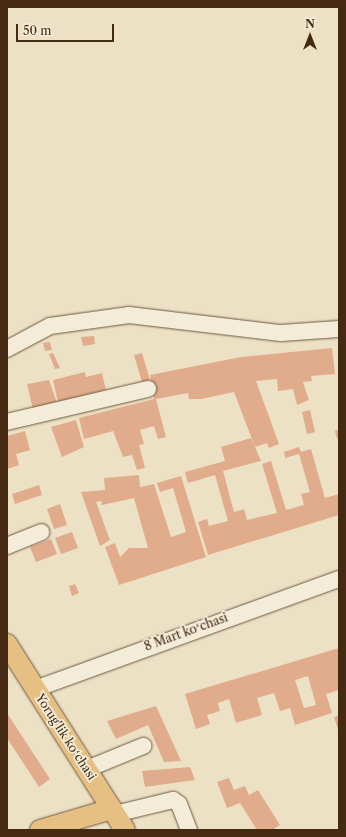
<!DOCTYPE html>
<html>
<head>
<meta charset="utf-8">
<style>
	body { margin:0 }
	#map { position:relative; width:346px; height:837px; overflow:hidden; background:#ece1c5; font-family:"Libre Caslon Text",serif }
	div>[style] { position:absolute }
	.building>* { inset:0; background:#e1ac8b }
	.roads { filter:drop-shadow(0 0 1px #6f573f) drop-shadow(0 0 1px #6f573f) }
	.minor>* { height:16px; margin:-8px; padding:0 8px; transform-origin:8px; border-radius:8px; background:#f3ecd9 }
	.major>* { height:20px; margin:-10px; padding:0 10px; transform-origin:10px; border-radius:10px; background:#e6c082 }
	span { translate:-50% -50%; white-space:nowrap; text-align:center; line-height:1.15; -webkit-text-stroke:3.5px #f3ecd9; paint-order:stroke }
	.street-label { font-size:12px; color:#452912 }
	.frame { position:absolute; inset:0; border:8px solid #452912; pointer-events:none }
	.north { position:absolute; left:290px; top:16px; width:40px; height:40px; -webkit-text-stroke:3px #f3ecd9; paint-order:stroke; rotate:0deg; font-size:11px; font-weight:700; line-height:16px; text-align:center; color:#452912 }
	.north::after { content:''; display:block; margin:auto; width:14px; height:18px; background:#452912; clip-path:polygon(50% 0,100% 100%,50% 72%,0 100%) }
	.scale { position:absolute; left:16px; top:24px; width:98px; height:18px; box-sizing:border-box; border:2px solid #452912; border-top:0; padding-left:5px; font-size:12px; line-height:14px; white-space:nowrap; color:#452912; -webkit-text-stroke:3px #f3ecd9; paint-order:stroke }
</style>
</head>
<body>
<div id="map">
	<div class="building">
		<i style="clip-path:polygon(94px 336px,95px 344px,83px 346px,81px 337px)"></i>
		<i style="clip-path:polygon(50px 342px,52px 350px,45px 351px,43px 343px)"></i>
		<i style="clip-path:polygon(332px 348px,335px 374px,311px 376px,312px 381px,303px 382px,309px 400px,297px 405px,293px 389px,278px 391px,277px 379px,256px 381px,279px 444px,269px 448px,267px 443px,255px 447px,234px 392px,201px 399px,189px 399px,188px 393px,156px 399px,166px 437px,158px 439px,154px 426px,140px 430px,144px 444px,139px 445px,145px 468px,137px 470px,132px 455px,123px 457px,113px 431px,84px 439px,79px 418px,154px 399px,150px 375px,241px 357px)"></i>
		<i style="clip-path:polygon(53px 353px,60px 368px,55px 369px,49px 354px)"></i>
		<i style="clip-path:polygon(142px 353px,150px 380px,142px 382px,134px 355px)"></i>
		<i style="clip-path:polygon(85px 372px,86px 377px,102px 373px,106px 390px,58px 402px,53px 380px)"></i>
		<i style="clip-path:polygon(49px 380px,57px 403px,33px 409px,27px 384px)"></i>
		<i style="clip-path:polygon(310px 410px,315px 432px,307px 434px,302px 412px)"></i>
		<i style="clip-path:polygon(76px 420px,84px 447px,62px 457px,51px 427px)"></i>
		<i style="clip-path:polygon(339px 429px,339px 439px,337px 439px,335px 431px)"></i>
		<i style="clip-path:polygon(25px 431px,30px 450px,16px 454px,19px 465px,7px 469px,7px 436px)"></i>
		<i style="clip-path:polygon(251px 438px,261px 461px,223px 471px,234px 512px,244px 509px,247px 520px,277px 513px,262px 464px,271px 461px,286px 510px,304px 505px,301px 494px,310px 492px,299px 454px,285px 458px,284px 452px,299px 447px,301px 452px,311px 449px,325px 498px,339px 494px,339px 515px,208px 555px,198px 522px,207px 519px,209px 526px,228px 521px,215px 475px,188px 483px,185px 472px,225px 461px,221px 447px)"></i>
		<i style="clip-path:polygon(139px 475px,140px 487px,154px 484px,171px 537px,186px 532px,173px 488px,160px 492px,157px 483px,181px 476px,206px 557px,119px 585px,105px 547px,115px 543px,120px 557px,129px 548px,148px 548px,134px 498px,102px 505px,101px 501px,96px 502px,110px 540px,100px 546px,81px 492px,105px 490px,104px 478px)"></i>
		<i style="clip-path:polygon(39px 485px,42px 495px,15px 504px,12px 494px)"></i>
		<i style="clip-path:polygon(60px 504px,67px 525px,54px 529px,47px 509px)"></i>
		<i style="clip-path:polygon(72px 532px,78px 548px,61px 554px,55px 538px)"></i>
		<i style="clip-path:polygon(51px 539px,57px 554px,36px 562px,30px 547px)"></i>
		<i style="clip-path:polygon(75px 584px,79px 593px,72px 596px,69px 586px)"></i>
		<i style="clip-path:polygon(evenodd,339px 648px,339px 690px,326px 694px,332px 713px,295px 725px,290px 708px,280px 711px,274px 693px,257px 698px,262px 715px,236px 723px,229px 699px,218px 703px,220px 711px,207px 715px,210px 724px,196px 729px,185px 694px,339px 648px,308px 676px,316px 705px,304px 708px,295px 680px,308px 676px)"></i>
		<i style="clip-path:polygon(156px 706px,181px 761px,164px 762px,148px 725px,116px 739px,107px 721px)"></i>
		<i style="clip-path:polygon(7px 713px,50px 779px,39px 787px,7px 738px)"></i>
		<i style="clip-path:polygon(339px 715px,339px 733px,334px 717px)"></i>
		<i style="clip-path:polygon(190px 767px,195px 780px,145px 787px,142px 771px)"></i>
		<i style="clip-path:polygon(229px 778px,234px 790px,245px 786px,249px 795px,258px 790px,280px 825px,272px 830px,257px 830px,240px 803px,227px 808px,217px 782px)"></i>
	</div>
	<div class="roads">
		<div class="minor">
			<i style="left:7px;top:349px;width:49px;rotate:-28.1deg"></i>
			<i style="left:50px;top:326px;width:80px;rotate:-7.9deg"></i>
			<i style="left:129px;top:315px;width:153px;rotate:6.8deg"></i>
			<i style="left:281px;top:333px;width:58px;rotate:-3.9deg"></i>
			<i style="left:7px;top:422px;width:145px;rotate:-13.2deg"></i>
			<i style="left:7px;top:546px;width:37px;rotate:-22deg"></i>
			<i style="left:35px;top:689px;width:323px;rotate:-19.9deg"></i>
			<i style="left:87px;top:769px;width:61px;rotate:-22.3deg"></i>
			<i style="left:115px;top:814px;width:60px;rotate:-13.6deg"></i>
			<i style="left:173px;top:800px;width:7px;rotate:34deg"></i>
			<i style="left:179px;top:804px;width:28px;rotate:69deg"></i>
		</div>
		<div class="major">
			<i style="left:7px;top:644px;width:220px;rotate:57.6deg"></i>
			<i style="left:40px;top:830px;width:75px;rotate:-16.3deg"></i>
		</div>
	</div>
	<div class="street-label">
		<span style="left:186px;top:632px;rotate:-20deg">8 Mart koʻchasi</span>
		<span style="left:66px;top:737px;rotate:57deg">Yorug'lik koʻchasi</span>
	</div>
	<div class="frame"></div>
	<div class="north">N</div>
	<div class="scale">50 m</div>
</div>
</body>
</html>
